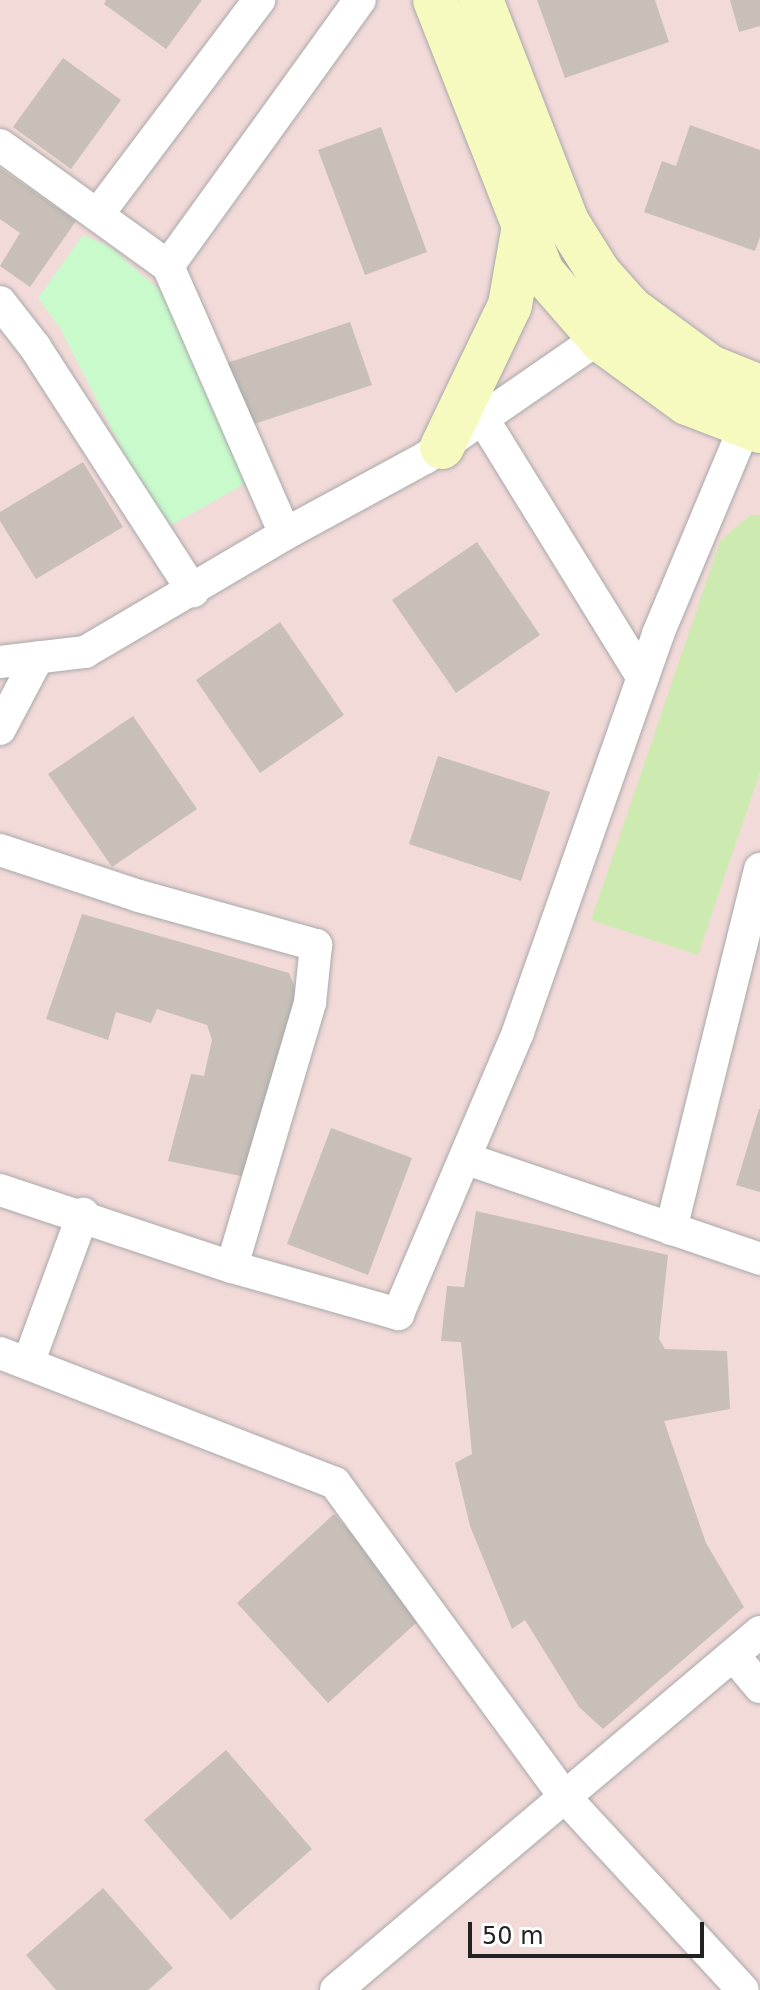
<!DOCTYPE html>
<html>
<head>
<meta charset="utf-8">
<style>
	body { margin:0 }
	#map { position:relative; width:760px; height:1990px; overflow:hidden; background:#f2efe9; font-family:"DejaVu Sans",sans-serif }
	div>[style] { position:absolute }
	.commercial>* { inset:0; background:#f2dad9 }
	.grass>* { inset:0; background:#cdebb0 }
	.park>* { inset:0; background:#c8facc }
	.building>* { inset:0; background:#c7bfb8 }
	.roads { filter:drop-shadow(0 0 2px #a9a9a9) drop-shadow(0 0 2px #a9a9a9) }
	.minor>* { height:32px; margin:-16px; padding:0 16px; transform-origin:16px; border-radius:16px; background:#fff }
	.secondary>* { height:44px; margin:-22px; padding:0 22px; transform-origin:22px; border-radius:22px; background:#f7fabf }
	span { translate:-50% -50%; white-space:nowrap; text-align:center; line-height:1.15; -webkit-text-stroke:6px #fff; paint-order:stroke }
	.scale { position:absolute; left:468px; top:1922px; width:236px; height:36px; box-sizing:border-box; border:4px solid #222; border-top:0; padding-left:10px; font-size:24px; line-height:28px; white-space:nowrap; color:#222; -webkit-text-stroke:6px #fff; paint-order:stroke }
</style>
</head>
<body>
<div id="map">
	<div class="commercial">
		<i style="clip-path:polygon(0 0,760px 0,760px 1990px,0 1990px)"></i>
	</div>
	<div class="grass">
		<i style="clip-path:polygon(750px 515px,760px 515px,760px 772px,698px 955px,591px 920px,720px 541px)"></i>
	</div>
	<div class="park">
		<i style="clip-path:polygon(83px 235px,109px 246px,162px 292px,251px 480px,163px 530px,60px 328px,38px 298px)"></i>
	</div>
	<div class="building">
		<i style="clip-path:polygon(106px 0,202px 0,166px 49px,104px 4px)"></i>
		<i style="clip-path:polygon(537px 0,655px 0,669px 42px,565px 78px)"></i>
		<i style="clip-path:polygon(730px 0,760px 0,760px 26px,739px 32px)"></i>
		<i style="clip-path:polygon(63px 58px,121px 100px,71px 169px,13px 127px)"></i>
		<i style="clip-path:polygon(690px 125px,760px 150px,760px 237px,755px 251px,644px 212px,662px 161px,676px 166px)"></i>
		<i style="clip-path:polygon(381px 127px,427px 252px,365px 275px,318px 150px)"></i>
		<i style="clip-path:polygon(0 168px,76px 221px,30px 287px,0 266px,20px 233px,0 219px)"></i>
		<i style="clip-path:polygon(350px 322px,372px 385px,245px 427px,224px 364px)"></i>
		<i style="clip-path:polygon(83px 462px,123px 527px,36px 579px,0 521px,0 512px)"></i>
		<i style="clip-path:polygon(477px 542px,540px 635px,456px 693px,392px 600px)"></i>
		<i style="clip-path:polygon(280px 622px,344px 715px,260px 773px,196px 680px)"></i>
		<i style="clip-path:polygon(133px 716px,197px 809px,112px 867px,48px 774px)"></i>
		<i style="clip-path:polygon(438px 756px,550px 792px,521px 881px,409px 844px)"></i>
		<i style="clip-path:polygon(82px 914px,289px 973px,297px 993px,250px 1178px,168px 1161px,191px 1074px,204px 1076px,212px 1040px,207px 1025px,157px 1009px,151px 1023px,116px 1012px,108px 1040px,46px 1019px)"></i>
		<i style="clip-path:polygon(759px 1109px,760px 1109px,760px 1192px,736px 1185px)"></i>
		<i style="clip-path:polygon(331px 1128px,412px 1158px,368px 1275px,287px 1244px)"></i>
		<i style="clip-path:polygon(476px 1211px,668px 1255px,659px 1339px,665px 1349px,727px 1351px,730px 1409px,664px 1421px,706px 1543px,744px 1607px,603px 1729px,579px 1707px,525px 1620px,512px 1629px,470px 1526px,455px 1463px,472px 1454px,461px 1342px,441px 1341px,447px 1286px,464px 1287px)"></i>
		<i style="clip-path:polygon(334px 1514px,426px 1614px,328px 1703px,237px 1603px)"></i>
		<i style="clip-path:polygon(226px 1750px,312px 1849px,231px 1920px,144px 1820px)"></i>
		<i style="clip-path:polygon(103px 1888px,173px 1968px,148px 1990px,56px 1990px,26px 1955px)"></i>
	</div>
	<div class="roads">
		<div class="minor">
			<i style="left:0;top:145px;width:207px;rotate:35.8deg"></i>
			<i style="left:168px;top:266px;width:292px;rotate:66.4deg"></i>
			<i style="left:98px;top:214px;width:268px;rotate:-53deg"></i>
			<i style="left:168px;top:266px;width:328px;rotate:-54.2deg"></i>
			<i style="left:0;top:302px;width:57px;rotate:52.1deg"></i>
			<i style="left:35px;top:347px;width:291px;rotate:57.1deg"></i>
			<i style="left:483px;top:419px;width:304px;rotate:58.3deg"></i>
			<i style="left:0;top:662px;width:86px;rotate:-6.7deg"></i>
			<i style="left:85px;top:652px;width:232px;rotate:-30.5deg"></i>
			<i style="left:285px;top:534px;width:159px;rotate:-28.5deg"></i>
			<i style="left:425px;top:458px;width:231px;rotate:-34.6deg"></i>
			<i style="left:0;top:729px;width:81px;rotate:-62.2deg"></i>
			<i style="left:0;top:850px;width:146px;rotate:18.3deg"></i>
			<i style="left:139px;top:896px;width:184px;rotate:15.5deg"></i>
			<i style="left:316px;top:945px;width:58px;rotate:95.9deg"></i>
			<i style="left:310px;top:1003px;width:275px;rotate:106.5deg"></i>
			<i style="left:467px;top:1159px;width:310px;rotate:18.8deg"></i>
			<i style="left:0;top:1190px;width:244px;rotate:18.4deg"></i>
			<i style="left:232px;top:1267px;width:173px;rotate:15.8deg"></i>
			<i style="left:398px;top:1314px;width:306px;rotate:-66.9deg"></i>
			<i style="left:518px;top:1032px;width:422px;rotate:-70.6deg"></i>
			<i style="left:658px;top:634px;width:225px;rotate:-67.3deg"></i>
			<i style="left:671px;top:1229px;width:371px;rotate:-76.1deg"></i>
			<i style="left:0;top:1353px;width:359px;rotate:21.2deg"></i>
			<i style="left:335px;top:1483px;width:386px;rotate:53.8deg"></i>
			<i style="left:563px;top:1795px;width:265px;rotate:47.3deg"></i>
			<i style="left:29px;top:1361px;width:157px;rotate:-69.8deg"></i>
			<i style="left:733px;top:1655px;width:42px;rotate:49.8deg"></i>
			<i style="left:336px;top:1990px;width:555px;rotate:-40.18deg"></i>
		</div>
		<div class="secondary">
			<i style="left:435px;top:0;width:292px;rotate:68.5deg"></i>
			<i style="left:542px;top:272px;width:91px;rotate:49deg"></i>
			<i style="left:602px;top:341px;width:105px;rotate:36.1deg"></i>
			<i style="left:687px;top:403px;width:78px;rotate:21deg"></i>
			<i style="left:481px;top:0;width:238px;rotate:68.8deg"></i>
			<i style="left:567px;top:222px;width:60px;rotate:57.9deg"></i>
			<i style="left:599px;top:273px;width:48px;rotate:48.4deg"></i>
			<i style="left:631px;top:309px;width:98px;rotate:36.3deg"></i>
			<i style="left:710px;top:367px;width:54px;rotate:21.8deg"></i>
			<i style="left:442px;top:447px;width:157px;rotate:-64.4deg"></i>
			<i style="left:510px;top:305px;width:80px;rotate:-80deg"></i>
		</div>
	</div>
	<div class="scale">50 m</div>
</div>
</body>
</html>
